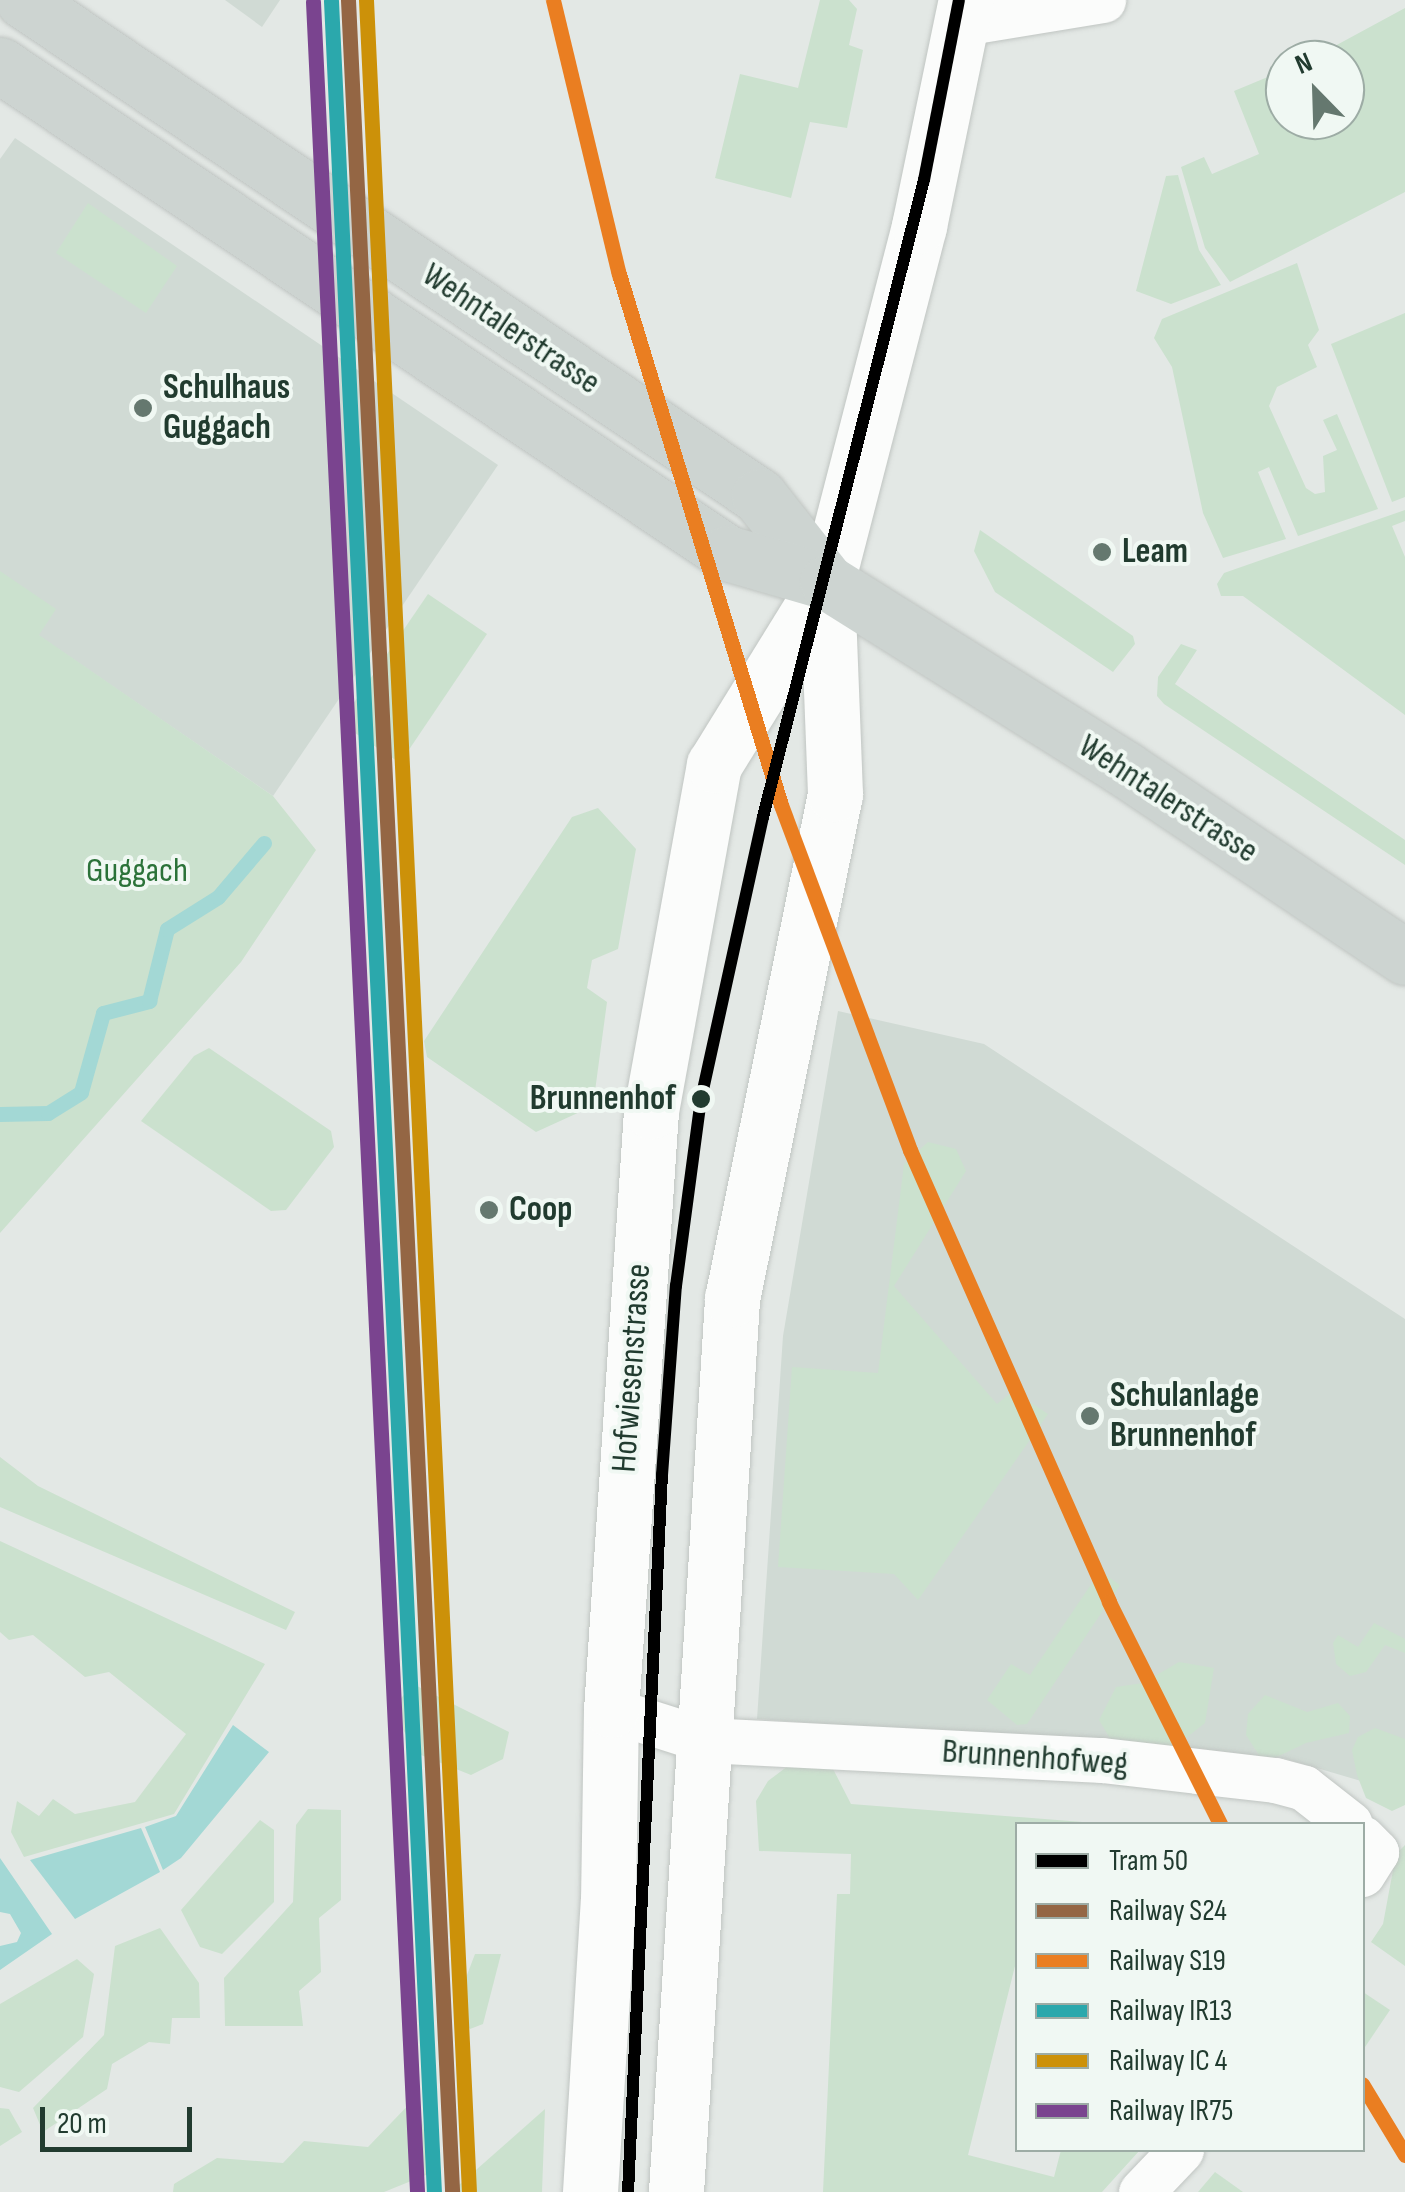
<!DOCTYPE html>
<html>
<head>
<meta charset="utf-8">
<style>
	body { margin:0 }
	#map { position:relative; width:1405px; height:2192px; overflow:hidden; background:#e3e8e5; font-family:"Sofia Sans Condensed",sans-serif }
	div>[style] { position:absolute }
	.built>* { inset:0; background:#d0dad4 }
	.green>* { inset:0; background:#cbe1ce }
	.water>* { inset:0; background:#a3d8d5 }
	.stream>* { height:15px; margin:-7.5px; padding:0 7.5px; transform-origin:7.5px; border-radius:7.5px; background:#a3d8d5 }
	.roads { filter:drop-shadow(0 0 2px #c0c5c2) drop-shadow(0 0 2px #c0c5c2) }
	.street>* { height:45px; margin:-22.5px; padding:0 22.5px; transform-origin:22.5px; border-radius:22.5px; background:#fbfcfb }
	.secondary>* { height:55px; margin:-27.5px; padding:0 27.5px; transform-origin:27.5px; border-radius:27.5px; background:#fbfcfb }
	.primary>* { height:55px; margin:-27.5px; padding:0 27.5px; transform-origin:27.5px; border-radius:27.5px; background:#cdd4d1 }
	.rail-1>* { height:15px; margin:-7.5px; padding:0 7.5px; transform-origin:7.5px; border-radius:7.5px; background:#946644 }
	.rail-2>* { height:15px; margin:-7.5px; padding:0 7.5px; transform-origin:7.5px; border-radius:7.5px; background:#ea7e21 }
	.rail-3>* { height:15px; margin:-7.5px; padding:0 7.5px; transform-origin:7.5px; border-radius:7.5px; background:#2ba8ac }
	.rail-4>* { height:15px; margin:-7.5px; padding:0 7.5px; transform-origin:7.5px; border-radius:7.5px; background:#cc9109 }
	.rail-5>* { height:15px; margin:-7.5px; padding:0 7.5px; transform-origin:7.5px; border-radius:7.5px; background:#7a448f }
	.tram-1>* { height:12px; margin:-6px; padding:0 6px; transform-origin:6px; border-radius:6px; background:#000 }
	.dots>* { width:28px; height:28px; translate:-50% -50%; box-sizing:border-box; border:5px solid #f0f8f3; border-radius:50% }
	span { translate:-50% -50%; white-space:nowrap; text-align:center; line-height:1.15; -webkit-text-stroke:8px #f0f8f3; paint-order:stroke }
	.street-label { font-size:35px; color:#213b2f }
	.poi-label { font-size:35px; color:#213b2f; font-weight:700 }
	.left { translate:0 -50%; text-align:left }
	.park-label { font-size:35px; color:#2b7239 }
	.stop-label { font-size:35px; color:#213b2f; font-weight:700 }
	.right { translate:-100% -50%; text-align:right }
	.legend { position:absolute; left:1015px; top:1822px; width:350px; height:330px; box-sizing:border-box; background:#f0f8f3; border:2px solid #9daca5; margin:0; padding:12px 18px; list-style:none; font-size:30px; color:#213b2f }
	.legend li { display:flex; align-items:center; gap:20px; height:50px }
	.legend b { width:50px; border:2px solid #9daca5 }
	.north { position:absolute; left:1265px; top:40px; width:100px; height:100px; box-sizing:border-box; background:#f0f8f3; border:2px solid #9daca5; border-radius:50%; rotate:337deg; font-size:28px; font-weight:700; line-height:40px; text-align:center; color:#213b2f }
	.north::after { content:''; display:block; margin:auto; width:35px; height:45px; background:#65786f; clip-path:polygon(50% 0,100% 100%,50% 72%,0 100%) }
	.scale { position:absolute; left:40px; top:2107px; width:152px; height:45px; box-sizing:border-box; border:5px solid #213b2f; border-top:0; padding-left:12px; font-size:30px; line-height:35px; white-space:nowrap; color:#213b2f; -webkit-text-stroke:8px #f0f8f3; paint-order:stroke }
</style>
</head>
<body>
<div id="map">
	<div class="built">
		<i style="clip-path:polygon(225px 0,280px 0,262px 27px)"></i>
		<i style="clip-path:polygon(15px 138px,498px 465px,273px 796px,0 609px,0 159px)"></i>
		<i style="clip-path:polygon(838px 1011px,984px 1044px,1405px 1319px,1405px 1794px,1283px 1758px,757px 1719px,783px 1336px)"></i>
	</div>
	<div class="green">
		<i style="clip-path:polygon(820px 0,849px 0,857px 9px,849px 45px,863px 50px,847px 128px,810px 122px,791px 198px,715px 178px,740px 74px,798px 88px)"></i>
		<i style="clip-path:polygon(1405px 8px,1405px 192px,1230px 282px,1205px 248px,1181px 167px,1204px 157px,1212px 174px,1259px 154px,1234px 91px,1285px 70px,1285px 120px,1345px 120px,1345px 60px,1309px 60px)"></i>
		<i style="clip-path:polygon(1178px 175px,1199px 250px,1221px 285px,1171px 304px,1136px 291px,1166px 176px)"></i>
		<i style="clip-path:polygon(88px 203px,177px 266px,146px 313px,56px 253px)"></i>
		<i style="clip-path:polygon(1297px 263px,1319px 330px,1308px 345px,1317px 367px,1277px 387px,1269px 406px,1306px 488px,1315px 494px,1325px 492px,1323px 456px,1337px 450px,1323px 420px,1337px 414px,1378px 509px,1298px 536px,1269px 467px,1258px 472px,1286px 539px,1223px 558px,1203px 513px,1172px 367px,1154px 338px,1162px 319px)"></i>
		<i style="clip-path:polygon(1405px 313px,1405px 497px,1392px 502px,1331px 344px)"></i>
		<i style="clip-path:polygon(1405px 510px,1405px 521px,1392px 526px,1405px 557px,1405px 715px,1243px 596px,1221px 596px,1217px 584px,1224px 573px)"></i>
		<i style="clip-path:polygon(980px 530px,1133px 636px,1135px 644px,1113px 672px,995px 592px,974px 551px)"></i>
		<i style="clip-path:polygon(0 571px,56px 609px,39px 635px,273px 796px,316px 850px,241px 962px,0 1233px)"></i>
		<i style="clip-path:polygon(428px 594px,487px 634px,400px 763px,340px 723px)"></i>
		<i style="clip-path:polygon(1181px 644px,1197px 650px,1175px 684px,1405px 840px,1405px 865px,1164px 704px,1157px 696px,1158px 677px)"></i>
		<i style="clip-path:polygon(598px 808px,636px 849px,618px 949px,592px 960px,587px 988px,607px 1002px,593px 1106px,536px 1132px,427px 1057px,424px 1041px,572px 817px)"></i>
		<i style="clip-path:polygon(209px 1048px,331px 1131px,334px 1147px,286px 1210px,271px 1211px,141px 1121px,194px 1056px)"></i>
		<i style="clip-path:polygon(928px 1142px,956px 1149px,966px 1171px,894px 1286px,997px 1404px,1013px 1391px,1048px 1414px,918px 1600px,894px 1574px,778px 1567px,792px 1367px,878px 1373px,904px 1164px)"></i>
		<i style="clip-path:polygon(0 1457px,38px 1486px,295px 1612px,286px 1630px,0 1507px)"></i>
		<i style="clip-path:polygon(0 1541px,265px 1664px,174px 1814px,24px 1857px,11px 1832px,17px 1801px,39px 1816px,53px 1799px,75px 1814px,135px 1802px,186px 1734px,109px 1672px,85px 1677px,33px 1635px,9px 1640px,0 1632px)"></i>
		<i style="clip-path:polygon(1100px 1571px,1120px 1585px,1027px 1724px,1017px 1725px,987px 1700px,1011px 1664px,1030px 1675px)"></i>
		<i style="clip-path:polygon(1374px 1623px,1405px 1639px,1405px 1653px,1385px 1645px,1366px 1672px,1350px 1676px,1336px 1664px,1333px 1643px,1338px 1635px,1358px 1647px)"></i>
		<i style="clip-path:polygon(1179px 1662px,1214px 1668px,1205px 1723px,1177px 1745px,1140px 1752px,1115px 1747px,1099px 1720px,1116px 1687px,1143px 1683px)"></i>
		<i style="clip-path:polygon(413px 1684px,509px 1732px,503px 1759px,471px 1775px,416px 1753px,392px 1709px)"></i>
		<i style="clip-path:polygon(1265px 1695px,1307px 1712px,1338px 1703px,1350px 1716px,1349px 1733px,1306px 1743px,1264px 1763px,1246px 1735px,1248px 1714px)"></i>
		<i style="clip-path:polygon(1375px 1728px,1405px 1739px,1405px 1805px,1392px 1811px,1366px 1798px,1357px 1775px,1352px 1750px,1358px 1737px)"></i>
		<i style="clip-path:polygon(831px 1765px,851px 1804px,1108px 1824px,1018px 1824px,1017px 1958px,968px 2155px,1054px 2177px,1061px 2150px,1140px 2150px,1102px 2192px,823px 2192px,837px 1894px,850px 1894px,851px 1854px,759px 1851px,756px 1801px,768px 1781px,788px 1766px)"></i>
		<i style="clip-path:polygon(308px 1809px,341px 1810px,341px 1900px,319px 1918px,321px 1972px,299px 1991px,303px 2026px,225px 2026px,224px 1978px,293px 1902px,296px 1825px)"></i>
		<i style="clip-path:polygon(260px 1820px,274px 1830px,274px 1902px,222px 1954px,200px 1947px,181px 1910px)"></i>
		<i style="clip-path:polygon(1405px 1845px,1405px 1966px,1371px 1942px,1383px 1924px,1396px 1854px)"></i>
		<i style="clip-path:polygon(160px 1928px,199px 1983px,200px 2018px,172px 2018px,170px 2044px,149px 2042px,112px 2064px,107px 2089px,43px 2132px,33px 2108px,104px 2035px,115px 1946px)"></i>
		<i style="clip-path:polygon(475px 1954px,501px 1954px,483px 2024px,470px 2029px,454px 2009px)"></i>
		<i style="clip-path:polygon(77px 1959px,94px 1974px,83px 2037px,19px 2092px,0 2087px,0 2004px)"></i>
		<i style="clip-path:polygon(1363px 1992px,1390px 2010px,1363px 2050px)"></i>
		<i style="clip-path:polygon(417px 2096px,431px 2165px,426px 2175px,384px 2192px,173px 2192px,174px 2184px,217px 2158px,283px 2163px,304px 2141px,368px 2147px)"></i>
		<i style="clip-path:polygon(0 2108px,9px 2109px,22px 2132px,0 2146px)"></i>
		<i style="clip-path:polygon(545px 2109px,542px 2192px,451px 2192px)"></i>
		<i style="clip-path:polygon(1215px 2172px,1243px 2192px,1198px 2192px)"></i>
	</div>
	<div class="water">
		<i style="clip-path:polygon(233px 1725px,269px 1752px,181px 1858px,163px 1870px,145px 1827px,176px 1816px)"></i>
		<i style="clip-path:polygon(141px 1828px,160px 1872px,75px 1919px,30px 1860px)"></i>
		<i style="clip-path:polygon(0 1858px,52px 1934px,0 1970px,0 1946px,17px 1942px,21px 1933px,10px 1914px,0 1912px)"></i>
	</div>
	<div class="stream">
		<i style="left:0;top:1114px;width:48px;rotate:-1.2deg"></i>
		<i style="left:48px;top:1113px;width:39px;rotate:-32deg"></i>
		<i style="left:81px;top:1092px;width:82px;rotate:-74.4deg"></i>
		<i style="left:103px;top:1013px;width:48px;rotate:-14.6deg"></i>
		<i style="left:149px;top:1001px;width:74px;rotate:-76deg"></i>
		<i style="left:167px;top:929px;width:60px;rotate:-32.1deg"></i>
		<i style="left:218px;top:897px;width:71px;rotate:-49.6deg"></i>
	</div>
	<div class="roads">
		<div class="street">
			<i style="left:963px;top:23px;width:142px;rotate:-9.3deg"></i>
			<i style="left:611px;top:1710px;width:99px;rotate:17.7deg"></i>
			<i style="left:705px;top:1740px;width:398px;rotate:2.9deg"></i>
			<i style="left:1102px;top:1760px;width:174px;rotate:6.6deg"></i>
			<i style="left:1275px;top:1780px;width:30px;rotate:15deg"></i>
			<i style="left:1304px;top:1788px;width:58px;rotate:38deg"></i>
			<i style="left:1362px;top:1838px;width:20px;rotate:45deg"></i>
			<i style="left:1376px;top:1852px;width:26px;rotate:122deg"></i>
			<i style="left:1141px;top:2192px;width:58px;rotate:-46.4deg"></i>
		</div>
		<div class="secondary">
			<i style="left:590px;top:2192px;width:292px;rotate:-86.5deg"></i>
			<i style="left:608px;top:1901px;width:191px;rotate:-89.1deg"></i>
			<i style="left:611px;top:1710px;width:600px;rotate:-86.18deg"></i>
			<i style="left:651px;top:1111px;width:352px;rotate:-79.7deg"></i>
			<i style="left:714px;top:765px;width:215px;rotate:-58.3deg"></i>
			<i style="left:676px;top:2192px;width:895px;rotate:-86.41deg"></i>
			<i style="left:732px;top:1299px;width:515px;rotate:-78.47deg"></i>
			<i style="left:835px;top:794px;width:212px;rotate:-92.2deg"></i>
			<i style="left:827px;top:582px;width:368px;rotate:-75.5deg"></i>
			<i style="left:919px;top:226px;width:231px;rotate:-78.3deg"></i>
		</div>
		<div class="primary">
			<i style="left:23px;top:0;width:888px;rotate:33.98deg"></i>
			<i style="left:759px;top:496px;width:110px;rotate:51.7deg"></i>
			<i style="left:0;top:65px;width:876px;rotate:33.87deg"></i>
			<i style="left:727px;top:553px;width:104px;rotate:16.2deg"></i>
			<i style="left:827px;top:582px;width:352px;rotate:32.1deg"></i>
			<i style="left:1125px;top:769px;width:337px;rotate:33.9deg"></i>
		</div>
	</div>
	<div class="rail-1">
		<i style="left:348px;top:0;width:2194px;rotate:87.28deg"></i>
	</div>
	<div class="rail-2">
		<i style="left:553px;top:0;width:282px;rotate:76.5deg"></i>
		<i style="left:619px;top:274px;width:555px;rotate:73.03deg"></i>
		<i style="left:781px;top:805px;width:368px;rotate:69.5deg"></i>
		<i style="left:910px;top:1150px;width:494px;rotate:66.2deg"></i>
		<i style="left:1109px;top:1602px;width:248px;rotate:63.4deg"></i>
		<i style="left:1362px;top:2084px;width:83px;rotate:58.8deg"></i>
	</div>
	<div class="rail-3">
		<i style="left:331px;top:1px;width:2193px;rotate:87.31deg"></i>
	</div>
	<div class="rail-4">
		<i style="left:366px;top:0;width:2193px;rotate:87.31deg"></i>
	</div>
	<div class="rail-5">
		<i style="left:313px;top:2px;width:2192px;rotate:87.28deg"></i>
	</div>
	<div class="tram-1">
		<i style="left:628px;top:2192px;width:718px;rotate:-87.29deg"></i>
		<i style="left:662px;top:1475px;width:190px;rotate:-85.8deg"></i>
		<i style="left:676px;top:1286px;width:189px;rotate:-82.4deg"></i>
		<i style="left:701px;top:1099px;width:289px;rotate:-77.6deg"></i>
		<i style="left:763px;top:817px;width:657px;rotate:-75.82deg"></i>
		<i style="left:924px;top:180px;width:183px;rotate:-79deg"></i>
	</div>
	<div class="dots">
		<i style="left:143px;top:408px;background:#65786f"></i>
		<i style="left:1102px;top:552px;background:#65786f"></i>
		<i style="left:701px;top:1099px;background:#213b2f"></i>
		<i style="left:489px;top:1210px;background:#65786f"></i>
		<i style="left:1090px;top:1416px;background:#65786f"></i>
	</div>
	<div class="street-label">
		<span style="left:511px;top:329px;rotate:34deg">Wehntalerstrasse</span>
		<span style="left:1168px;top:799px;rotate:33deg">Wehntalerstrasse</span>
		<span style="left:632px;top:1368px;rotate:-86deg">Hofwiesenstrasse</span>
		<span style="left:1035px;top:1758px;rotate:4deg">Brunnenhofweg</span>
	</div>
	<div class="poi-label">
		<span class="left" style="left:163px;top:408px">Schulhaus<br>Guggach</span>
		<span class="left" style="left:1122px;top:552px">Leam</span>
		<span class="left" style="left:509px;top:1210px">Coop</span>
		<span class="left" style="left:1110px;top:1416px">Schulanlage<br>Brunnenhof</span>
	</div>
	<div class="park-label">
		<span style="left:137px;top:871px">Guggach</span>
	</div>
	<div class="stop-label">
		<span class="right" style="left:676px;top:1099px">Brunnenhof</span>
	</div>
	<ul class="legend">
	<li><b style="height:12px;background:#000"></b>Tram 50</li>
	<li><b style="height:12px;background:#946644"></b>Railway S24</li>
	<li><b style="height:12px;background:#ea7e21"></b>Railway S19</li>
	<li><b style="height:12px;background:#2ba8ac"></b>Railway IR13</li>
	<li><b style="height:12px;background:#cc9109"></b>Railway IC 4</li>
	<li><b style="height:12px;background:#7a448f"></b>Railway IR75</li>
	</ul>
	<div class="north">N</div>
	<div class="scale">20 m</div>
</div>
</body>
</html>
